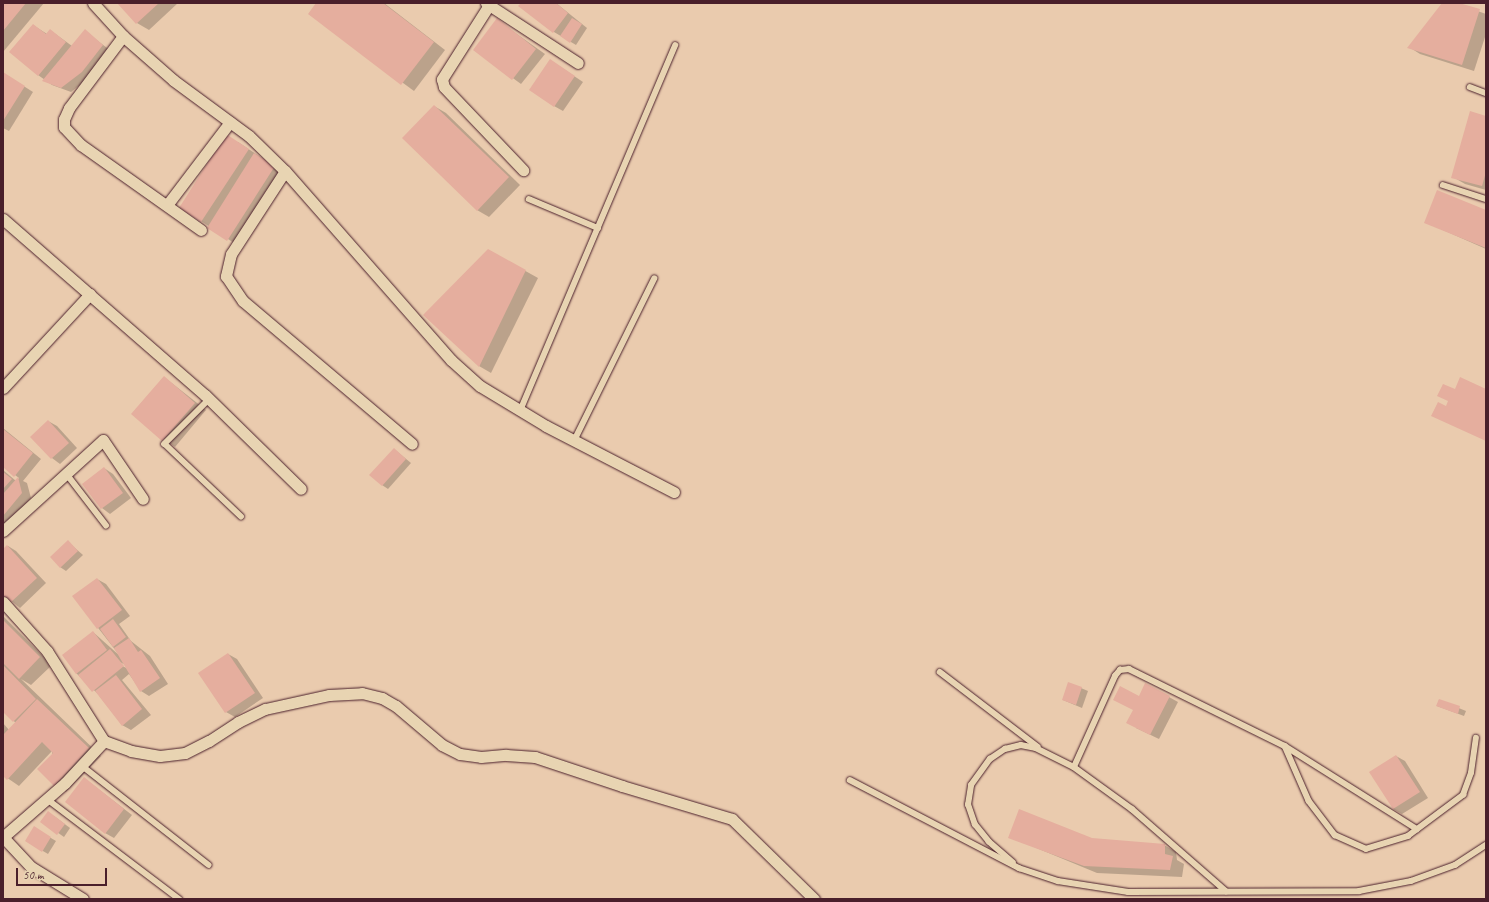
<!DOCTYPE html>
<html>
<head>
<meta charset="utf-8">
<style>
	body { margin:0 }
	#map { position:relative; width:1489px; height:902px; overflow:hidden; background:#eacbae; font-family:Caveat,sans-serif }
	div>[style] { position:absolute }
	.shadow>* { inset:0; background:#0003 }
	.building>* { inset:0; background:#e5ae9e }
	.roads { filter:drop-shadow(0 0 1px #4a1f2b) drop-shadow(0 0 1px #4a1f2b) }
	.service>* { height:5.5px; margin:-2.75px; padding:0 2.75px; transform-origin:2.75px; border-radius:2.75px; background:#e8d4b2 }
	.minor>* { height:11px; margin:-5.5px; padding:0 5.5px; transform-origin:5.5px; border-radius:5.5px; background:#e8d4b2 }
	span { translate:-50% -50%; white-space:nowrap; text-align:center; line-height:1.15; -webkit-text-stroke:4px #e8d4b2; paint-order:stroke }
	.frame { position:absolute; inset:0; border:4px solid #4a1f2b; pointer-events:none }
	.scale { position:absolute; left:16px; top:868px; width:91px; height:18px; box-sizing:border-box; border:2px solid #4a1f2b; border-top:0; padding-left:5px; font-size:12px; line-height:14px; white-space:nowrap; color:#4a1f2b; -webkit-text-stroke:3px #e8d4b2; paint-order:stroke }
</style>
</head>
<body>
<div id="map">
	<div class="shadow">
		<i style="clip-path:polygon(3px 3px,44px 3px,3px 52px)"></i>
		<i style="clip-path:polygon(119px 3px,178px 3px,149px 30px,137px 23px)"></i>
		<i style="clip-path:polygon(317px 3px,384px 3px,445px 50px,414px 91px,309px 14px)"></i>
		<i style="clip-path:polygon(522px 3px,556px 3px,587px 28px,576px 45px,554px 32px)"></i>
		<i style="clip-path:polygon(1443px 3px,1455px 3px,1486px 14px,1486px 34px,1474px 71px,1420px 54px,1409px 47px)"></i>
		<i style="clip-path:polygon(497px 20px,545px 54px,521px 84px,474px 50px)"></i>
		<i style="clip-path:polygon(33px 25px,47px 34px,50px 30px,72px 46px,85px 31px,111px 51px,91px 76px,71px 92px,52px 85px,38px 75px)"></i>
		<i style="clip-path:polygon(559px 66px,583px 82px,563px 111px,554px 106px)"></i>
		<i style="clip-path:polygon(3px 73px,33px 92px,9px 131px,3px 128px)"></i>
		<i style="clip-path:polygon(434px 106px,446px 113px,520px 185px,489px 217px,477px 210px)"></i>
		<i style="clip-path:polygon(1486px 117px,1486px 190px,1465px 184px,1453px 177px)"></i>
		<i style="clip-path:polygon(238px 142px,286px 174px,240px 247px,180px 207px)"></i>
		<i style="clip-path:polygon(1486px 211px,1486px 249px,1425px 222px)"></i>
		<i style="clip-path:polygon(488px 250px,538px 278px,491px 373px,479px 366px)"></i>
		<i style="clip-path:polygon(164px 377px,206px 410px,175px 447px,132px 414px)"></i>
		<i style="clip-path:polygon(48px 421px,57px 426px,77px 448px,60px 464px,52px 458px)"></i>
		<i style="clip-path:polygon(3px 428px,41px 459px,23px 481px,27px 483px,31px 498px,3px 532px,3px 470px,16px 481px,19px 478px,3px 466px)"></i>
		<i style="clip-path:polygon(394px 449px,411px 463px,388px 489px,382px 485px)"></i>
		<i style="clip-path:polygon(104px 468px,113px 474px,131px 498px,110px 514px,102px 508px)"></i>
		<i style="clip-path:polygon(68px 542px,83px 555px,66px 571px,60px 567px)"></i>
		<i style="clip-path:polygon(8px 546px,16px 551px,46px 583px,20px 608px,3px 594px,3px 550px)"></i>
		<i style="clip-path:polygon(evenodd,97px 579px,106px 584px,130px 616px,119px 624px,131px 641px,150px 656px,168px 684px,149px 696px,141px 691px,129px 674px,122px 680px,151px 715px,131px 730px,122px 725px,98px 694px,76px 673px,93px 632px,120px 656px,74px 597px,97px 579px,120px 662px,127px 666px,128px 669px,119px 664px,120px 662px)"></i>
		<i style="clip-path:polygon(3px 616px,52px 665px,31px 685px,21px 679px,101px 756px,66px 792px,55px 785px,52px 751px,19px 786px,3px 775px,3px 723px,9px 730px,16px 723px,3px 711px)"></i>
		<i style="clip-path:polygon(228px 654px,237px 659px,263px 698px,235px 717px,226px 712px)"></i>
		<i style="clip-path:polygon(1069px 683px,1088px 691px,1082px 708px,1063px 700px)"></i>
		<i style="clip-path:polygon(1139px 697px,1169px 697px,1178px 702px,1159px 739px,1136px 728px)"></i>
		<i style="clip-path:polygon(1439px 700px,1466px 711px,1464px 716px,1437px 706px)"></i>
		<i style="clip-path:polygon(1396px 756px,1405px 761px,1428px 798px,1402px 814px,1393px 809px)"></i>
		<i style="clip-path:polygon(84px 778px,132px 815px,114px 838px,105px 833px)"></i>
		<i style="clip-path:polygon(54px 816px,70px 828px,64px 837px,41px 821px)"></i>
		<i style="clip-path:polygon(34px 828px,56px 841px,48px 854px,26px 841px)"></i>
		<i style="clip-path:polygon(1010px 837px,1092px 839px,1164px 845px,1176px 852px,1177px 860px,1184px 864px,1182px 877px,1097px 873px)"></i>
	</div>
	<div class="building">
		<i style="clip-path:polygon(3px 3px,26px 3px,3px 31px)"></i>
		<i style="clip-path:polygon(117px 3px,159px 3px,136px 24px)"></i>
		<i style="clip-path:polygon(316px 3px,383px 3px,434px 42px,401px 85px,308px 14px)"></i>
		<i style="clip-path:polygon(521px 3px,556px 3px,568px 13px,553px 33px,518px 6px)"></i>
		<i style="clip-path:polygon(1442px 3px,1459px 3px,1480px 9px,1462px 65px,1407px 48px)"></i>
		<i style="clip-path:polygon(497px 18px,536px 49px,512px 80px,473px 50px)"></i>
		<i style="clip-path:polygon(572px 18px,582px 24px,570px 43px,560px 36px)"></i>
		<i style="clip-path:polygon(33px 24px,46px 34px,50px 29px,66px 42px,38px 76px,9px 52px)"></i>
		<i style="clip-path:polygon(85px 29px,103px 45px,82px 72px,61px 88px,42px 81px)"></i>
		<i style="clip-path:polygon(550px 59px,575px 76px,554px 107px,529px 90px)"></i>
		<i style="clip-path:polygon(3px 72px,25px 86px,3px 121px)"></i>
		<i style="clip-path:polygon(434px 105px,509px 177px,477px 211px,402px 138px)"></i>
		<i style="clip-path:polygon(1470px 111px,1486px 116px,1486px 172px,1482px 186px,1451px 178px)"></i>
		<i style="clip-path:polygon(226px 134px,249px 149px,201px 222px,179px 208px)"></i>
		<i style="clip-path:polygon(254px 153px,275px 166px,227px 241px,207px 228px)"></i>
		<i style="clip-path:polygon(1437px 190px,1486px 210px,1486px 248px,1424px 223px)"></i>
		<i style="clip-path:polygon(488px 249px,526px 270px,479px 367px,423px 315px)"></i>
		<i style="clip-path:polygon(164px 376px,195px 403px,162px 441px,131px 414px)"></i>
		<i style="clip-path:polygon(1460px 377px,1486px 389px,1486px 441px,1431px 416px,1438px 402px,1446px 406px,1448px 401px,1437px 396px,1443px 384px,1455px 389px)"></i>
		<i style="clip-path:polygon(48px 420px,69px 443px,51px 459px,30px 437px)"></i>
		<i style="clip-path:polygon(3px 429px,33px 453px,14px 477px,3px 467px)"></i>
		<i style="clip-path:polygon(394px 448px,406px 459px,382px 486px,369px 475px)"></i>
		<i style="clip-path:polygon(104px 467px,123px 493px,101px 509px,82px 484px)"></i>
		<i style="clip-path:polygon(3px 472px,12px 479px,3px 489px)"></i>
		<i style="clip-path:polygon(18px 477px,22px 493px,3px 516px,3px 494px)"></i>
		<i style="clip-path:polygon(68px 540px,78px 551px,60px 568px,50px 557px)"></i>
		<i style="clip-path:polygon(7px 545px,37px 578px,10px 603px,3px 595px,3px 549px)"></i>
		<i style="clip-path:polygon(97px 578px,122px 610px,97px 629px,72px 596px)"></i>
		<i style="clip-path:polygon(113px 619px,126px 637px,113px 647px,100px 629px)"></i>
		<i style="clip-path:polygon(3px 620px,40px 657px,19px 679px,3px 663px)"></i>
		<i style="clip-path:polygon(93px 631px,107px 650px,76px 674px,62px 655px)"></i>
		<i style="clip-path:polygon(129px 638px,138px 652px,141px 650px,160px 678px,140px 692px,114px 648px)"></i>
		<i style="clip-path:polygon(110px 649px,124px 666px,92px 692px,78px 675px)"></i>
		<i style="clip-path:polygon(228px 653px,255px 693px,225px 713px,198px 673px)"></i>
		<i style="clip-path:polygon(3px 665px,36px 699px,13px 722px,3px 712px)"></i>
		<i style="clip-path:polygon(116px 675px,142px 709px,122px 726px,95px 691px)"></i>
		<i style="clip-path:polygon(1068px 682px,1082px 687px,1076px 705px,1062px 700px)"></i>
		<i style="clip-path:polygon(1145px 683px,1170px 696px,1150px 735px,1126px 723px,1133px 710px,1113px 700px,1120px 686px,1139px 696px)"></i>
		<i style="clip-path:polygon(37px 699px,89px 748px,54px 786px,37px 769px,53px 753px,42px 742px,7px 780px,3px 776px,3px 735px)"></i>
		<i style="clip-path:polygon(1439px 699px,1460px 706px,1458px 714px,1436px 706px)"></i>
		<i style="clip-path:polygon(1396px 755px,1420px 792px,1393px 809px,1369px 772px)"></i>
		<i style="clip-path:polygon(84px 777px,124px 809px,105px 834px,65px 802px)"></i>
		<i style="clip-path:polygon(1019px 809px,1092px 838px,1165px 844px,1165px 854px,1173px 856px,1170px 870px,1084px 866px,1008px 838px)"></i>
		<i style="clip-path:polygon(48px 811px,65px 824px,57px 835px,40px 822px)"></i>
		<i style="clip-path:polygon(34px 826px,51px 837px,42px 852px,25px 841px)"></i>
	</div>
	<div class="roads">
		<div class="service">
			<i style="left:1470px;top:87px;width:17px;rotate:21deg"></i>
			<i style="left:1443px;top:185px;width:45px;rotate:18deg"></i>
			<i style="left:529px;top:199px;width:75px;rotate:22.8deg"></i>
			<i style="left:210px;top:399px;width:64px;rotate:135deg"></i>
			<i style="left:165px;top:444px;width:105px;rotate:43.5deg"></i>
			<i style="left:520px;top:411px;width:397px;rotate:-67deg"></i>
			<i style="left:574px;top:441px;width:181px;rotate:-63.7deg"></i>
			<i style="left:66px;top:473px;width:66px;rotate:52.4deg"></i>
			<i style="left:940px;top:672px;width:123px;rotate:37.4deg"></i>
			<i style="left:1285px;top:746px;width:60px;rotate:66.4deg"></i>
			<i style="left:1309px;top:801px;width:43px;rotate:52.6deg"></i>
			<i style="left:1335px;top:835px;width:34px;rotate:24deg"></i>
			<i style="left:1366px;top:849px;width:44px;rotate:-17.2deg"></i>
			<i style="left:1408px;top:836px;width:69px;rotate:-36.7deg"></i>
			<i style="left:1463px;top:795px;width:23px;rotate:-70deg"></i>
			<i style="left:1471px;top:773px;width:35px;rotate:-82deg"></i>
			<i style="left:81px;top:765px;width:162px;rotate:38deg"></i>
			<i style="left:1074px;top:767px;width:100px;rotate:-65.7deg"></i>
			<i style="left:1115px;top:676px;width:8px;rotate:-50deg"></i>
			<i style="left:1120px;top:670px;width:9px;rotate:-6deg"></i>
			<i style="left:1129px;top:669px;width:174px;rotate:26.3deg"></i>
			<i style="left:1285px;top:746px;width:156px;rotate:32.2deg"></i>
			<i style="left:850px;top:780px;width:191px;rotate:27.5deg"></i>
			<i style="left:1019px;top:868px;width:41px;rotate:18.4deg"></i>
			<i style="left:1058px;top:881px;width:71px;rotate:8.9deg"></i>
			<i style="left:1128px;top:892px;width:231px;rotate:-0.2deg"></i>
			<i style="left:1359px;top:891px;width:53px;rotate:-10.9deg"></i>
			<i style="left:1411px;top:881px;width:47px;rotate:-20deg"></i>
			<i style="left:1455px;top:865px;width:37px;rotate:-33deg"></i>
			<i style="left:47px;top:799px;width:166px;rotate:37.1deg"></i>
			<i style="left:1013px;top:863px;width:32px;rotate:-139deg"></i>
			<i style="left:989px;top:842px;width:22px;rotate:-129deg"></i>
			<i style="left:975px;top:825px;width:21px;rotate:-109deg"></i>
			<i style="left:968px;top:805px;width:20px;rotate:-81deg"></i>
			<i style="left:971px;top:785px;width:32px;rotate:-54deg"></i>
			<i style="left:990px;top:759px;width:18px;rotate:-34deg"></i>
			<i style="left:1005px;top:749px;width:16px;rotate:-14deg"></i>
			<i style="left:1021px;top:745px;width:15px;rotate:11deg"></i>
			<i style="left:1036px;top:748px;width:42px;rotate:26.6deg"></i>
			<i style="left:1074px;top:767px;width:72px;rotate:35.9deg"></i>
			<i style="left:1132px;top:809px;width:125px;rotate:41.1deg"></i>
		</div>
		<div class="minor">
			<i style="left:93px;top:3px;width:45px;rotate:47.7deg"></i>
			<i style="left:123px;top:36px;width:67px;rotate:41.3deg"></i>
			<i style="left:173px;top:80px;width:94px;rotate:36.4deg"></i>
			<i style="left:249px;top:136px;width:50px;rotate:44.2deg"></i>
			<i style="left:285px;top:171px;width:252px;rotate:48.7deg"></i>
			<i style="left:451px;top:360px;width:39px;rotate:42deg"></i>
			<i style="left:480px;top:386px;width:77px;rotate:31.2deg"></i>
			<i style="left:546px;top:426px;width:144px;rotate:27.3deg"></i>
			<i style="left:486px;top:3px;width:4px;rotate:34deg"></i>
			<i style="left:489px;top:5px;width:88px;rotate:122.4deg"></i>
			<i style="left:442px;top:79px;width:8px;rotate:76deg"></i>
			<i style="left:444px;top:87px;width:115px;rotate:46.4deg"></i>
			<i style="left:489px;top:5px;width:106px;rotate:33.1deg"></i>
			<i style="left:123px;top:36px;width:90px;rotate:126.9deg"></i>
			<i style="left:69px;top:108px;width:12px;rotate:114deg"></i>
			<i style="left:64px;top:119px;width:8px;rotate:90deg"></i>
			<i style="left:64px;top:127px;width:25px;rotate:47deg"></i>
			<i style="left:81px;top:145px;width:147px;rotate:35.3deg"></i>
			<i style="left:285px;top:171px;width:99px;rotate:123deg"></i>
			<i style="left:231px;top:254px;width:23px;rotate:103deg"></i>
			<i style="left:226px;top:276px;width:30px;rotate:56deg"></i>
			<i style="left:243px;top:301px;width:221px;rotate:40.2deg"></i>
			<i style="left:167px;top:205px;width:104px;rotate:-52.8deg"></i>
			<i style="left:3px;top:219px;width:268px;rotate:41.1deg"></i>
			<i style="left:205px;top:395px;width:134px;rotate:44.4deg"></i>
			<i style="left:3px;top:388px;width:128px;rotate:-47.2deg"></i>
			<i style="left:3px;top:531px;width:135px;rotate:-42.3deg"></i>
			<i style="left:103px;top:440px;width:71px;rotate:55.9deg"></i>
			<i style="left:3px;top:602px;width:66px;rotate:48.1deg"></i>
			<i style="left:47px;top:651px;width:107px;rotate:57.7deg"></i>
			<i style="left:3px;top:837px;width:82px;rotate:-41.1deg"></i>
			<i style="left:65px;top:783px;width:57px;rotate:-47.1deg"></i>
			<i style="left:104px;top:741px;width:29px;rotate:20deg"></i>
			<i style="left:131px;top:751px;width:29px;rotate:10deg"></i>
			<i style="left:160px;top:756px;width:25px;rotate:-7deg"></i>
			<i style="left:185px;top:753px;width:27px;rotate:-27deg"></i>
			<i style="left:209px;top:741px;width:35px;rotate:-33deg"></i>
			<i style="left:238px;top:722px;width:30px;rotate:-26deg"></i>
			<i style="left:265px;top:709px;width:66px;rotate:-12.3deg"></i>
			<i style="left:329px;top:695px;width:33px;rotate:-3deg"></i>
			<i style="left:362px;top:693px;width:21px;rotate:14deg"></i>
			<i style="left:382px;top:698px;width:16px;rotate:30deg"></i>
			<i style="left:396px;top:706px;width:60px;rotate:40.3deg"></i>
			<i style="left:442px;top:745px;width:20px;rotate:27deg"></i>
			<i style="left:460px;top:754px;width:21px;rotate:8deg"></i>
			<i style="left:481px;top:757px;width:25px;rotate:-5deg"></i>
			<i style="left:506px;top:755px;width:29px;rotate:4deg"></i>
			<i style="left:535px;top:757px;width:92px;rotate:18.4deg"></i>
			<i style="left:622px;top:786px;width:115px;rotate:16.7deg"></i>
			<i style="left:732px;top:819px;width:115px;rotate:44.3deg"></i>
			<i style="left:3px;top:837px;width:41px;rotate:47deg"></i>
			<i style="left:31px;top:867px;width:61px;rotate:31.6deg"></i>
		</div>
	</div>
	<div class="frame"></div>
	<div class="scale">50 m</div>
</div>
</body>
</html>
